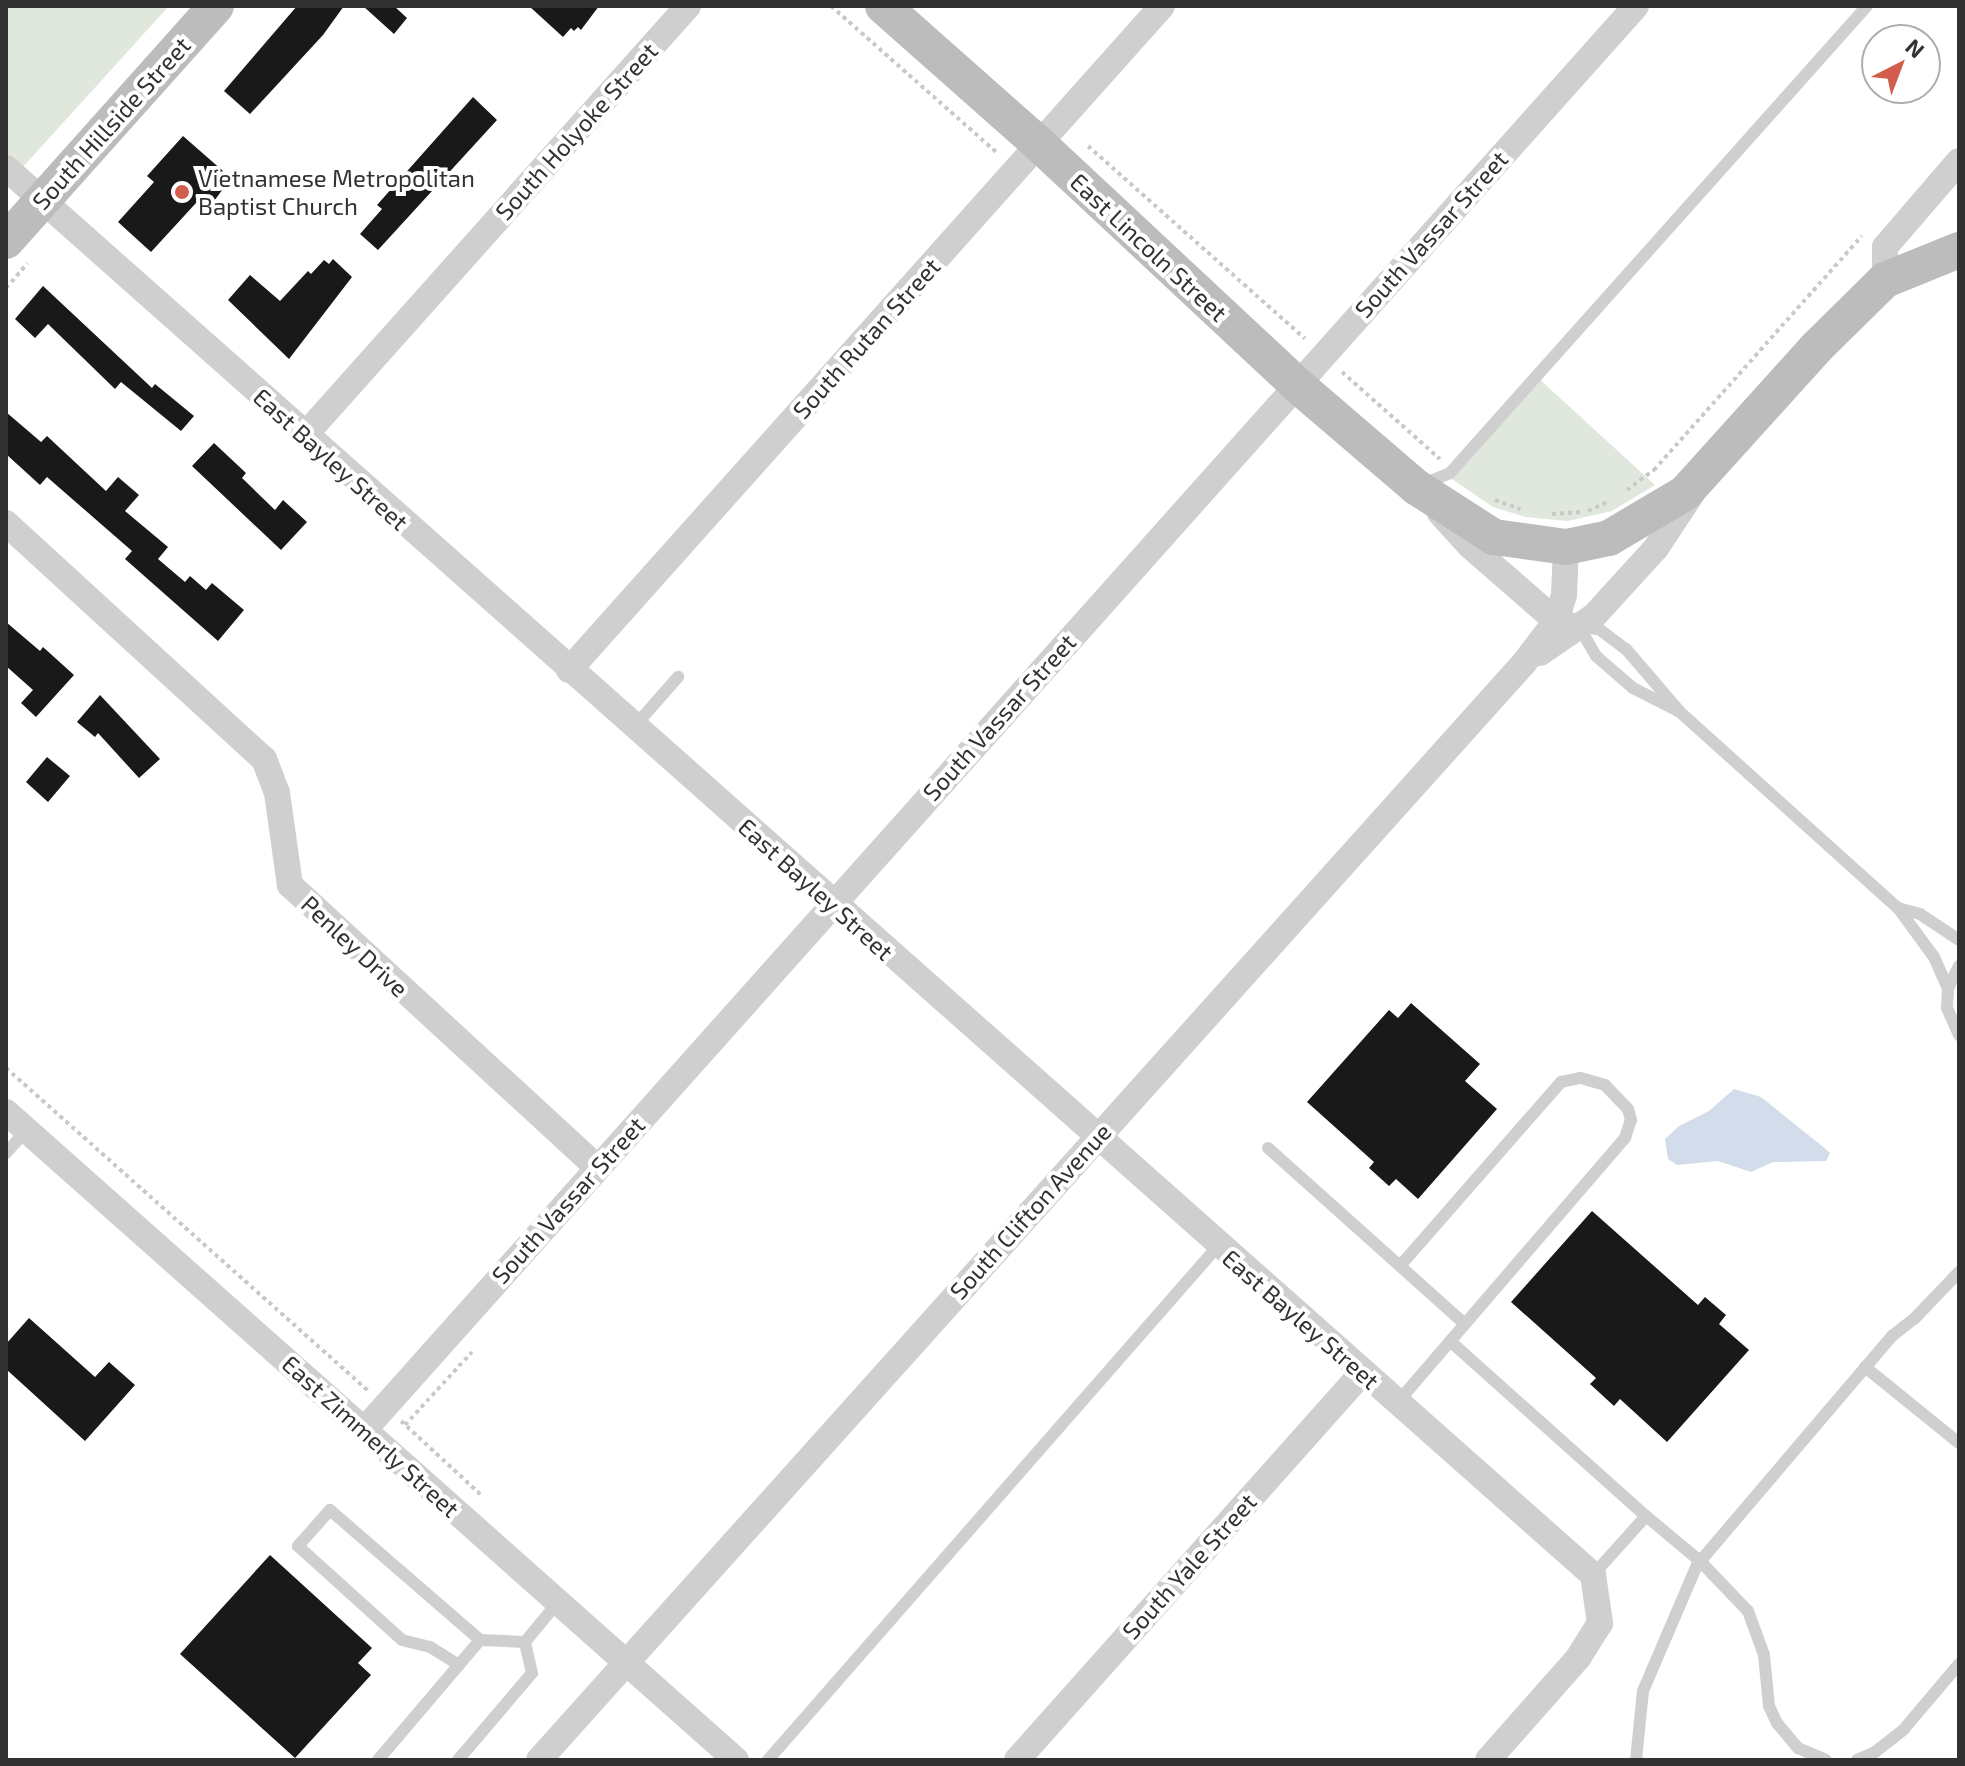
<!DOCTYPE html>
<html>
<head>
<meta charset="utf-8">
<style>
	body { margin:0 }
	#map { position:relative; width:1965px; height:1766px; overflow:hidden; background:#fff; font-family:"Exo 2",sans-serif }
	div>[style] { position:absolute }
	.green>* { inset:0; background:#e0e8dd }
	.water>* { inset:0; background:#d2dcea }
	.building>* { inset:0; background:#191919 }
	.path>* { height:4px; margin-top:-2px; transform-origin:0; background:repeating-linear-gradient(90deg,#c9c9c9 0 4px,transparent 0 8px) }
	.lane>* { height:12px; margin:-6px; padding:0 6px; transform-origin:6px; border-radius:6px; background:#cfcfcf }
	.street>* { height:26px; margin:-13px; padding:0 13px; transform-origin:13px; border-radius:13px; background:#cfcfcf }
	.secondary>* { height:36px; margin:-18px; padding:0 18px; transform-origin:18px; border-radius:18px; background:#bcbcbc }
	.dots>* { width:22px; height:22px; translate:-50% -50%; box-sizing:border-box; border:4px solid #fff; border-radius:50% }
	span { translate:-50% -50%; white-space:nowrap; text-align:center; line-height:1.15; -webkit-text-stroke:8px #fff; paint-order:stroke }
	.street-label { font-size:24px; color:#323232 }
	.poi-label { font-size:24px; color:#323232 }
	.left { translate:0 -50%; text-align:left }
	.frame { position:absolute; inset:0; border:8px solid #323232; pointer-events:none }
	.north { position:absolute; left:1861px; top:24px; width:80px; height:80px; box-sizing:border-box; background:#fff; border:2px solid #adadad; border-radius:50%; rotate:42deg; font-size:22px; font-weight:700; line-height:32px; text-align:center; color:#323232 }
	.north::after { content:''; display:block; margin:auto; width:28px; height:36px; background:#d25d4c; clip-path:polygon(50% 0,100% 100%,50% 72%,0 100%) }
</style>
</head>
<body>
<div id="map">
	<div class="green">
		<i style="clip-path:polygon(6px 6px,169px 6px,23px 167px,6px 156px)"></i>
		<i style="clip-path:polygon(1536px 376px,1655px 485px,1612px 511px,1568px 521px,1525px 517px,1493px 507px,1446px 475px)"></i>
	</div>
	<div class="water">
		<i style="clip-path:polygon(1734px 1089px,1761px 1097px,1822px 1146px,1830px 1153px,1826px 1161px,1773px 1162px,1751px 1172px,1718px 1161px,1677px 1165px,1668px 1159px,1665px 1139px,1679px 1126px,1709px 1111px)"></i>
	</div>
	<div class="building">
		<i style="clip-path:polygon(297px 6px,344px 6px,323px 35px,250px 114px,224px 91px)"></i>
		<i style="clip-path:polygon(363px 6px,394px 6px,407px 18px,394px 34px)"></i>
		<i style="clip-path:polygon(529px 6px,599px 6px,581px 30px,578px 27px,574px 31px,571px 28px,563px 37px)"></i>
		<i style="clip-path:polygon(473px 97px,497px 120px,378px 250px,360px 234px,382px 209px,377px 205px)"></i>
		<i style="clip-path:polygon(183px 136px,231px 178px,206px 212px,196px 203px,151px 252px,118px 222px,154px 182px,147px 176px)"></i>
		<i style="clip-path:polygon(333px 259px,352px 277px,289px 359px,228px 300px,250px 275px,280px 301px,308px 271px,311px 274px,324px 260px,329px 264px)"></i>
		<i style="clip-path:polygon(43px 286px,152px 388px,155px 384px,194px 416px,181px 431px,121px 382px,115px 389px,48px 324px,35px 338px,15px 319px)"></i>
		<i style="clip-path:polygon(6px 412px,41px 442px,47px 436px,106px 491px,118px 477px,139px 495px,125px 511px,168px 547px,158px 559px,185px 582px,190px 576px,206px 590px,212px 583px,244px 610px,218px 641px,125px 559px,132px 551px,47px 477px,40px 485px,6px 454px)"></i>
		<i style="clip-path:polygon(214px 443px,246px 473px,242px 478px,275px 510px,283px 500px,307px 522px,281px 550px,192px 466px)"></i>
		<i style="clip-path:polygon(6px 622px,40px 651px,43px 647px,74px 675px,36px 717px,21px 703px,33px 690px,6px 666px)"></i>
		<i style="clip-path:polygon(100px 695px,160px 759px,139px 778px,98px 733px,95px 737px,77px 722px)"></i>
		<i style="clip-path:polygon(47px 757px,70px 776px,48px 802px,26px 782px)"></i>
		<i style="clip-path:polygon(1411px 1003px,1480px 1064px,1465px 1081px,1497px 1109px,1418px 1199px,1396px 1179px,1389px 1186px,1369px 1168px,1374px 1162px,1307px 1102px,1389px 1010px,1398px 1018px)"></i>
		<i style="clip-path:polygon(1592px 1211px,1698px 1305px,1705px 1297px,1726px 1315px,1719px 1324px,1749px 1350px,1667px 1442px,1620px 1399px,1614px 1406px,1590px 1384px,1596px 1378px,1511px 1302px)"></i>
		<i style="clip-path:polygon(29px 1318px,95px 1377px,109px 1362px,135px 1385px,85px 1441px,6px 1369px,6px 1344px)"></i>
		<i style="clip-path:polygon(270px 1555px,372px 1648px,358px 1663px,371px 1675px,295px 1758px,180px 1654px)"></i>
	</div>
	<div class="path">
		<i style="left:831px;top:6px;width:222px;rotate:41.5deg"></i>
		<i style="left:1088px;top:146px;width:290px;rotate:41.6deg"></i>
		<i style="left:6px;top:288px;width:33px;rotate:-49deg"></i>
		<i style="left:1342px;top:372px;width:131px;rotate:41.6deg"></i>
		<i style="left:1627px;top:490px;width:34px;rotate:-37deg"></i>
		<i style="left:1654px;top:470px;width:313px;rotate:-48.4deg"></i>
		<i style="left:1495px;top:500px;width:27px;rotate:20deg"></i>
		<i style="left:1588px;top:511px;width:23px;rotate:-25deg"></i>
		<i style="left:1552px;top:514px;width:28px;rotate:-4deg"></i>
		<i style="left:6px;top:1068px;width:485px;rotate:41.7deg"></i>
		<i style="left:401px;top:1421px;width:108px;rotate:42.7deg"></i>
		<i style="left:405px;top:1425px;width:99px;rotate:-47.5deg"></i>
	</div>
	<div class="lane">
		<i style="left:1423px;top:484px;width:29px;rotate:-22deg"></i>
		<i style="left:1450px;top:473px;width:626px;rotate:-48.24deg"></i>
		<i style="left:1680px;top:712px;width:53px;rotate:-152.9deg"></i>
		<i style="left:1633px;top:688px;width:49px;rotate:-139.1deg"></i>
		<i style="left:1596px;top:656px;width:34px;rotate:-120deg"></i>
		<i style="left:1579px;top:627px;width:20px;rotate:6deg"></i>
		<i style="left:1599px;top:629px;width:34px;rotate:37deg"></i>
		<i style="left:1626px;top:649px;width:83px;rotate:49.4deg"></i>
		<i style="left:1680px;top:712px;width:293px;rotate:42deg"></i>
		<i style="left:1898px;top:908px;width:61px;rotate:53.7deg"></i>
		<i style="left:1934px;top:957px;width:35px;rotate:66deg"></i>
		<i style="left:634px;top:727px;width:67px;rotate:-48.7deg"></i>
		<i style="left:1898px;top:908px;width:23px;rotate:15deg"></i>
		<i style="left:1920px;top:914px;width:47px;rotate:33.7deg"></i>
		<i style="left:1959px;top:966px;width:25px;rotate:116deg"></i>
		<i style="left:1948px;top:989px;width:19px;rotate:93deg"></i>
		<i style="left:1947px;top:1008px;width:30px;rotate:66deg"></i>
		<i style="left:1268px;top:1148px;width:264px;rotate:41.8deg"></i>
		<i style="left:6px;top:1153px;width:31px;rotate:-48deg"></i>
		<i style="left:1450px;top:1341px;width:263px;rotate:41.8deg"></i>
		<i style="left:1646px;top:1516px;width:79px;rotate:131.9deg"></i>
		<i style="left:1865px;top:1367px;width:121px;rotate:39deg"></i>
		<i style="left:1397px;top:1403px;width:350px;rotate:-49.3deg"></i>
		<i style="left:1625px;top:1138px;width:19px;rotate:-72deg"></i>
		<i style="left:1631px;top:1120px;width:11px;rotate:-105deg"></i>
		<i style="left:1628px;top:1109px;width:33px;rotate:-134deg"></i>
		<i style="left:1605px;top:1085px;width:26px;rotate:-164deg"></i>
		<i style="left:1580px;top:1078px;width:19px;rotate:168deg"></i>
		<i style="left:1561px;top:1082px;width:244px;rotate:131.2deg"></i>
		<i style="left:1646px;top:1516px;width:70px;rotate:39.8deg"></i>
		<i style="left:1700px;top:1561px;width:69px;rotate:46.2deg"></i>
		<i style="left:1748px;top:1611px;width:47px;rotate:70deg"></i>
		<i style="left:1764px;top:1655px;width:51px;rotate:84.4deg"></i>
		<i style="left:1769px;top:1706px;width:19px;rotate:65deg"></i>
		<i style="left:1777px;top:1723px;width:33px;rotate:50deg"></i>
		<i style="left:1798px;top:1748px;width:30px;rotate:23deg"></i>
		<i style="left:525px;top:1642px;width:52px;rotate:-50.5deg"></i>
		<i style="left:459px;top:1665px;width:34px;rotate:-148deg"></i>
		<i style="left:430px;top:1647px;width:29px;rotate:-166deg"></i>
		<i style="left:402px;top:1640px;width:140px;rotate:-137.9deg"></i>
		<i style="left:298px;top:1546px;width:48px;rotate:-48.4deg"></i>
		<i style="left:330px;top:1510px;width:198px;rotate:40.9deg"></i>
		<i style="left:378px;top:1760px;width:157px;rotate:-49.6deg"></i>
		<i style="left:480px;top:1640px;width:45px;rotate:2.5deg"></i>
		<i style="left:458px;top:1760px;width:114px;rotate:-49.6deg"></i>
		<i style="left:532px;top:1673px;width:32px;rotate:-103deg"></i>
		<i style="left:768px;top:1760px;width:683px;rotate:-48.8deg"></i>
		<i style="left:1636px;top:1760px;width:69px;rotate:-84.2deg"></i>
		<i style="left:1643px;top:1691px;width:137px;rotate:-66.8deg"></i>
		<i style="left:1697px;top:1565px;width:301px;rotate:-49.6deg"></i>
		<i style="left:1892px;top:1336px;width:29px;rotate:-38deg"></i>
		<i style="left:1915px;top:1318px;width:64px;rotate:-46.3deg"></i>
		<i style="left:1857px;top:1760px;width:20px;rotate:-24deg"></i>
		<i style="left:1875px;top:1752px;width:37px;rotate:-38deg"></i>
		<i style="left:1904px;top:1729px;width:85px;rotate:-49.8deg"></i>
	</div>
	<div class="street">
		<i style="left:6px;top:168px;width:2121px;rotate:41.56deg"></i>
		<i style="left:1593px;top:1575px;width:49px;rotate:81.7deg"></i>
		<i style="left:1600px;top:1623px;width:40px;rotate:122deg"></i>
		<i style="left:1579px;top:1657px;width:137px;rotate:131.5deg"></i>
		<i style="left:1885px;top:280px;width:33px;rotate:-90deg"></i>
		<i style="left:1885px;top:247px;width:113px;rotate:-49.3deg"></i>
		<i style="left:305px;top:435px;width:575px;rotate:-48.24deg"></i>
		<i style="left:1440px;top:513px;width:45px;rotate:47.7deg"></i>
		<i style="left:1470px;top:546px;width:114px;rotate:41.1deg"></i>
		<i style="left:1556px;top:621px;width:15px;rotate:16deg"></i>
		<i style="left:6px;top:523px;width:350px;rotate:42.5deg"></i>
		<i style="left:264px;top:759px;width:36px;rotate:69deg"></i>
		<i style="left:277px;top:793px;width:93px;rotate:82deg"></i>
		<i style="left:290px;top:885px;width:417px;rotate:42.6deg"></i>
		<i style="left:1540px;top:653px;width:65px;rotate:-34.4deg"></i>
		<i style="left:1594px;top:616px;width:92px;rotate:-47.6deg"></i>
		<i style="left:1656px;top:548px;width:67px;rotate:-56.5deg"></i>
		<i style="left:569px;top:670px;width:890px;rotate:-48.23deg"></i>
		<i style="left:6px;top:1112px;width:976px;rotate:41.59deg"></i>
		<i style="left:365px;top:1429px;width:1908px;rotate:-48.23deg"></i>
		<i style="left:539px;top:1760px;width:1474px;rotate:-48.08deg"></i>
		<i style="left:1524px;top:663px;width:53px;rotate:-52.7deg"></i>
		<i style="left:1556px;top:621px;width:27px;rotate:-73deg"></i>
		<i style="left:1564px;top:595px;width:48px;rotate:-87.6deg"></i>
		<i style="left:1017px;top:1760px;width:518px;rotate:-48.28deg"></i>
	</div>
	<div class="secondary">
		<i style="left:883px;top:6px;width:208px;rotate:41.5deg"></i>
		<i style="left:1039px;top:144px;width:352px;rotate:43deg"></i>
		<i style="left:1296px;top:384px;width:158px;rotate:40.6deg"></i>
		<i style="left:1416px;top:487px;width:93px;rotate:32.7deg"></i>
		<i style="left:1494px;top:537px;width:73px;rotate:7.9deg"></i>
		<i style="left:1566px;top:547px;width:44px;rotate:-11.8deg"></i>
		<i style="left:1609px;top:538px;width:88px;rotate:-30.6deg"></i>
		<i style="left:1685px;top:493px;width:195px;rotate:-47.9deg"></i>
		<i style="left:1816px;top:348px;width:97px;rotate:-44.6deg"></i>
		<i style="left:1885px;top:280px;width:80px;rotate:-22.1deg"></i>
		<i style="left:6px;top:241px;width:315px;rotate:-48.2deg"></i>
	</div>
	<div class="dots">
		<i style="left:182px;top:192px;background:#d25d4c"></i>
	</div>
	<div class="street-label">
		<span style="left:111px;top:123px;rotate:-48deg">South Hillside Street</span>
		<span style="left:576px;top:131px;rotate:-48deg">South Holyoke Street</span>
		<span style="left:1431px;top:234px;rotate:-48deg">South Vassar Street</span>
		<span style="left:1149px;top:247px;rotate:43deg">East Lincoln Street</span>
		<span style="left:866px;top:338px;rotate:-48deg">South Rutan Street</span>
		<span style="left:331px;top:459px;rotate:42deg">East Bayley Street</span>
		<span style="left:999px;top:717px;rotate:-48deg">South Vassar Street</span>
		<span style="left:816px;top:889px;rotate:42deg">East Bayley Street</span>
		<span style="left:355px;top:946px;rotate:43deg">Penley Drive</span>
		<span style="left:568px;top:1200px;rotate:-48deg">South Vassar Street</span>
		<span style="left:1030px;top:1211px;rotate:-48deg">South Clifton Avenue</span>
		<span style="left:1301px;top:1319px;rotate:41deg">East Bayley Street</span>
		<span style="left:371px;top:1436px;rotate:42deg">East Zimmerly Street</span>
		<span style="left:1189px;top:1566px;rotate:-48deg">South Yale Street</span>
	</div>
	<div class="poi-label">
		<span class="left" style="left:198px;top:192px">Vietnamese Metropolitan<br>Baptist Church</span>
	</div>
	<div class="frame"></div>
	<div class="north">N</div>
</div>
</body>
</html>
